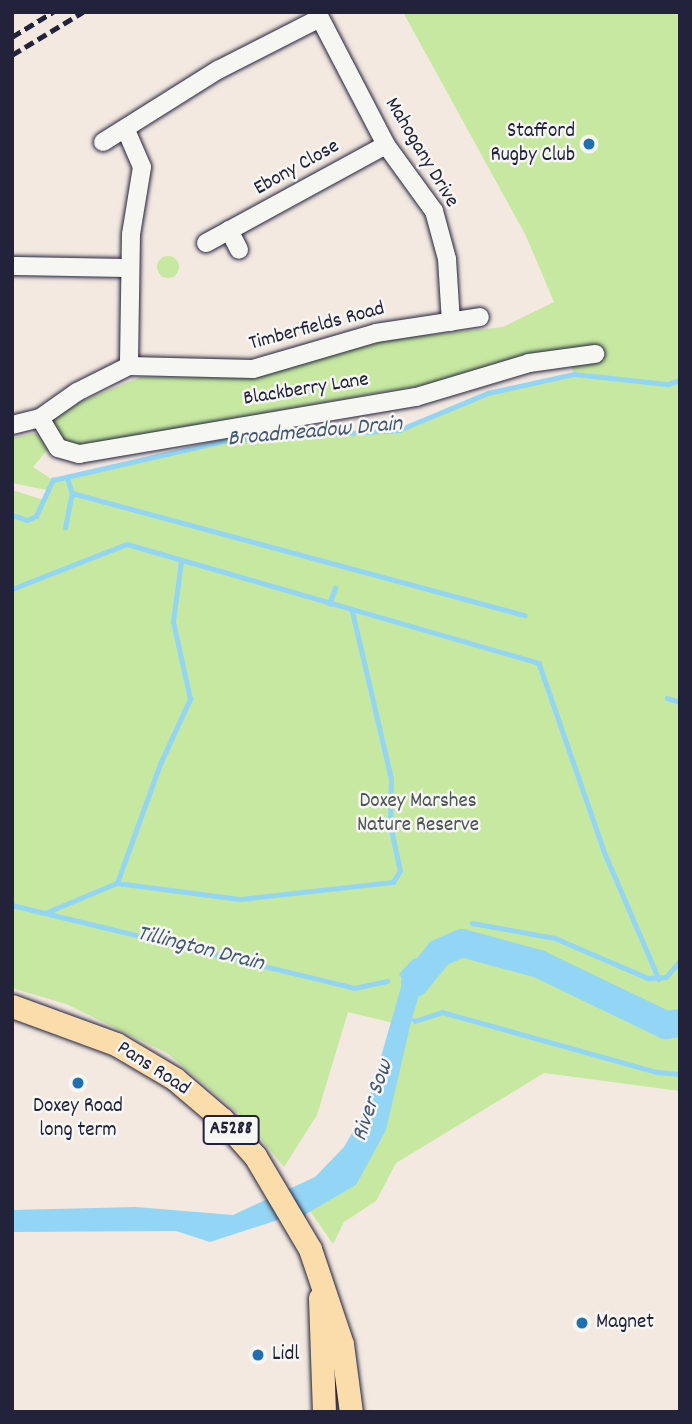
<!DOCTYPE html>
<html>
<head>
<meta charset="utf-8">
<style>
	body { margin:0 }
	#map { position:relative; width:692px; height:1424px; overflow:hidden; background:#f3e9e1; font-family:Dekko,sans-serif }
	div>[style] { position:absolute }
	.green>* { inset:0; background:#c6e8a1 }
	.round { border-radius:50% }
	.water>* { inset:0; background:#93d5f5 }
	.stream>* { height:4.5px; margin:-2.25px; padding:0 2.25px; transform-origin:2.25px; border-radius:2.25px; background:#93d5f5 }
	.river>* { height:28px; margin:-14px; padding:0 14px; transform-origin:14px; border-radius:14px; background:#93d5f5 }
	.roads { filter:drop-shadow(0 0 2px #22223b) drop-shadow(0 0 2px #22223b) }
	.minor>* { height:18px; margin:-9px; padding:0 9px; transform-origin:9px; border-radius:9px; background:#f6f6f2 }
	.major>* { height:23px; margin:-11.5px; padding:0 11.5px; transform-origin:11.5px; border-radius:11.5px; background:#faddab }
	.rail>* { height:4.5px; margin-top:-2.25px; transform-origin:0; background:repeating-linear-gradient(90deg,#22223b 0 10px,transparent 0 15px) }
	.dots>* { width:19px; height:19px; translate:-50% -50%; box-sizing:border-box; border:4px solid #f6f6f2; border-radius:50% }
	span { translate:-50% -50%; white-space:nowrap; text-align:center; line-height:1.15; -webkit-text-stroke:5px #f6f6f2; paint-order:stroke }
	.shield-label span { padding:2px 5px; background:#f6f6f2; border:2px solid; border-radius:5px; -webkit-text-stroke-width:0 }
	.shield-label { font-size:19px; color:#22223b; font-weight:700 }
	.poi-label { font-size:21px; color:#22223b }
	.right { translate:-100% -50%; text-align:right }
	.left { translate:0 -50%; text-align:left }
	.street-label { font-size:21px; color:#22223b }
	.park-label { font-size:21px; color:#4b5454 }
	.water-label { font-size:23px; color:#445873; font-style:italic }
	.frame { position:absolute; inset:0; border:14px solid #22223b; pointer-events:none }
</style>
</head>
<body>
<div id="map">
	<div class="green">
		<i style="clip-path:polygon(403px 12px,680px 12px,680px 379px,675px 381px,680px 380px,680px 1091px,544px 1073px,396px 1163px,376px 1201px,344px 1222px,333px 1244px,310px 1211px,356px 1185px,410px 1027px,348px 1012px,317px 1115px,284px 1167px,243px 1117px,167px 1053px,66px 1004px,12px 988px,12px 490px,44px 500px,47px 490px,12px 483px,12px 438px,35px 433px,44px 439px,48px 449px,33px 467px,53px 480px,68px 479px,228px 440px,399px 430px,488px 393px,574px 374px,566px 352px,517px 358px,428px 384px,89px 444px,64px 445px,52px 428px,57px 417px,75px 404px,141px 377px,245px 378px,375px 341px,503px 327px,554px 302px,526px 236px)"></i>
		<i class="round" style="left:157px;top:256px;width:22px;height:22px"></i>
	</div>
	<div class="water">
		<i style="clip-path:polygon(439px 953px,436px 975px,421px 989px,412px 1018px,419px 1020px,411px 1022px,386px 1130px,356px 1185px,306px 1214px,306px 1219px,284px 1218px,210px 1242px,176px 1231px,12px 1232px,12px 1210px,136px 1207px,233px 1215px,315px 1177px,344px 1147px,366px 1109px,403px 980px,399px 974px,413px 959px)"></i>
	</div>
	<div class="stream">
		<i style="left:68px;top:479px;width:15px;rotate:74deg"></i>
		<i style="left:72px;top:493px;width:469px;rotate:15.1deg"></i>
		<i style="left:12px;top:515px;width:16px;rotate:18deg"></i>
		<i style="left:27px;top:520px;width:10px;rotate:-24deg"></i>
		<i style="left:36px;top:516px;width:40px;rotate:-65deg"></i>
		<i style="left:53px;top:480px;width:180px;rotate:-12.9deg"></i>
		<i style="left:228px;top:440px;width:171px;rotate:-3.3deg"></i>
		<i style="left:399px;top:430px;width:96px;rotate:-22.6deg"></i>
		<i style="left:488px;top:393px;width:88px;rotate:-12.5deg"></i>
		<i style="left:574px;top:374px;width:95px;rotate:6.1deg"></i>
		<i style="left:668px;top:384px;width:13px;rotate:-18deg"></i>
		<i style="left:65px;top:528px;width:36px;rotate:-79deg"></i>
		<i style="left:12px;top:589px;width:123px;rotate:-21.4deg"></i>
		<i style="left:127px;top:544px;width:429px;rotate:16.1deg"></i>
		<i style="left:539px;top:663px;width:204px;rotate:70.9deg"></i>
		<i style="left:606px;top:856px;width:134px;rotate:66.7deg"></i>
		<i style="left:329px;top:604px;width:17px;rotate:-69deg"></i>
		<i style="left:667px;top:698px;width:14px;rotate:17deg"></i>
		<i style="left:117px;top:883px;width:125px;rotate:7.4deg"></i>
		<i style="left:241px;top:899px;width:153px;rotate:-6.4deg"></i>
		<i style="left:393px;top:882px;width:13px;rotate:-58deg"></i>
		<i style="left:400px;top:871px;width:47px;rotate:-102.3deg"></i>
		<i style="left:390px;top:825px;width:46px;rotate:-88.8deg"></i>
		<i style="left:391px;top:779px;width:172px;rotate:-103.1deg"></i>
		<i style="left:12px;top:905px;width:352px;rotate:13.6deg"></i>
		<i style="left:354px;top:988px;width:34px;rotate:-12deg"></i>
		<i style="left:45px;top:913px;width:78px;rotate:-22.6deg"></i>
		<i style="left:117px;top:883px;width:127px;rotate:-70.1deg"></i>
		<i style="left:160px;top:764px;width:72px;rotate:-65.2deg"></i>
		<i style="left:190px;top:699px;width:79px;rotate:-102.4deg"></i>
		<i style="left:173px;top:622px;width:62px;rotate:-82.5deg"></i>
		<i style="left:472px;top:923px;width:84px;rotate:10.2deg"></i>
		<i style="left:555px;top:938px;width:101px;rotate:23.3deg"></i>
		<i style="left:648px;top:978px;width:18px;rotate:-3deg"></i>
		<i style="left:666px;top:977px;width:21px;rotate:-49deg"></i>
		<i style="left:415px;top:1021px;width:28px;rotate:-18deg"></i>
		<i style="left:442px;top:1012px;width:223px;rotate:15.6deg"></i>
		<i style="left:657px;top:1072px;width:23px;rotate:5deg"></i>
	</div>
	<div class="river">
		<i style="left:415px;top:983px;width:38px;rotate:-51deg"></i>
		<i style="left:439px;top:953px;width:25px;rotate:-23deg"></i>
		<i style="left:462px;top:943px;width:80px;rotate:15.3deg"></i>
		<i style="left:539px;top:964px;width:141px;rotate:25.7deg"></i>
		<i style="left:666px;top:1025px;width:14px;rotate:-8deg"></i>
	</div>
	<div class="roads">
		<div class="minor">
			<i style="left:126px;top:130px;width:40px;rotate:66.6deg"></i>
			<i style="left:142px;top:167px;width:68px;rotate:99.3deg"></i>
			<i style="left:131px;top:234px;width:132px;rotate:90.9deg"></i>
			<i style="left:103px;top:142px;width:136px;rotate:-32.1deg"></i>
			<i style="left:218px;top:70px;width:114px;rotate:-27deg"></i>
			<i style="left:320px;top:18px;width:143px;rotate:62.5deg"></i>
			<i style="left:386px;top:145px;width:82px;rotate:54deg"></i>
			<i style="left:434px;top:211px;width:50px;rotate:74.8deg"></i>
			<i style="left:447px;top:259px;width:63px;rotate:86.4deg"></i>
			<i style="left:229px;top:230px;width:22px;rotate:63deg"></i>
			<i style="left:206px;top:243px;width:205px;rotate:-28.6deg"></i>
			<i style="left:12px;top:266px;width:118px;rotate:1deg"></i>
			<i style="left:40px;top:418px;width:35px;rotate:59deg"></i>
			<i style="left:58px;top:448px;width:22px;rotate:16deg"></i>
			<i style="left:79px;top:454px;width:342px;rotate:-9.6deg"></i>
			<i style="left:416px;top:397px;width:118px;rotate:-16.7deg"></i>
			<i style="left:529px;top:363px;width:67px;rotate:-7.8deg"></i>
			<i style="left:12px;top:425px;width:29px;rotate:-14deg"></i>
			<i style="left:40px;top:418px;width:45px;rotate:-35.1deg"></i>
			<i style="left:77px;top:392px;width:58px;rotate:-26.6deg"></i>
			<i style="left:129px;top:366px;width:124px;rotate:1.4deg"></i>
			<i style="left:253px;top:369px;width:128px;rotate:-16.3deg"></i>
			<i style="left:376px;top:333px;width:105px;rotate:-8.7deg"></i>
		</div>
		<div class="major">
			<i style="left:12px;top:1006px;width:111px;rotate:20.1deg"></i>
			<i style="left:116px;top:1044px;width:69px;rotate:30.7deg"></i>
			<i style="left:175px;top:1079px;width:62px;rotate:40.4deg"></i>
			<i style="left:222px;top:1119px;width:50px;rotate:48.3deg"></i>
			<i style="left:255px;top:1156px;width:108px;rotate:59.4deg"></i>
			<i style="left:310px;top:1249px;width:100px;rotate:71.4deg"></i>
			<i style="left:342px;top:1344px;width:69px;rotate:82.5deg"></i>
			<i style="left:320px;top:1298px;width:114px;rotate:88deg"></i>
		</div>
	</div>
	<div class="rail">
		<i style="left:12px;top:37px;width:48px;rotate:-31.4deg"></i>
		<i style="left:12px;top:55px;width:83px;rotate:-31.2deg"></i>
	</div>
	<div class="dots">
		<i style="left:589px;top:144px;background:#1f6fb2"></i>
		<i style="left:78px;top:1083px;background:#1f6fb2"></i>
		<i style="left:582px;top:1323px;background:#1f6fb2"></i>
		<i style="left:258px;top:1355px;background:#1f6fb2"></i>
	</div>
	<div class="shield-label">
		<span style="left:231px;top:1130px">A5288</span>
	</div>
	<div class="poi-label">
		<span class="right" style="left:575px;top:144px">Stafford<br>Rugby Club</span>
		<span style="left:78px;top:1119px">Doxey Road<br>long term</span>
		<span class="left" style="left:596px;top:1323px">Magnet</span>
		<span class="left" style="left:272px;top:1355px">Lidl</span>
	</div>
	<div class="street-label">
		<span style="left:421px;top:153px;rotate:59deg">Mahogany Drive</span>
		<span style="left:297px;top:168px;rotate:-29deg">Ebony Close</span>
		<span style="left:317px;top:327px;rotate:-15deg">Timberfields Road</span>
		<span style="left:306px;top:390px;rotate:-9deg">Blackberry Lane</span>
		<span style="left:153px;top:1069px;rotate:33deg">Pans Road</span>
	</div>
	<div class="park-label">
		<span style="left:418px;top:814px">Doxey Marshes<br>Nature Reserve</span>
	</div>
	<div class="water-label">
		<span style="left:315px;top:433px;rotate:-5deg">Broadmeadow Drain</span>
		<span style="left:200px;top:950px;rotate:14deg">Tillington Drain</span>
		<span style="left:374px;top:1101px;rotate:-71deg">River Sow</span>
	</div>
	<div class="frame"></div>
</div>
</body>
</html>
